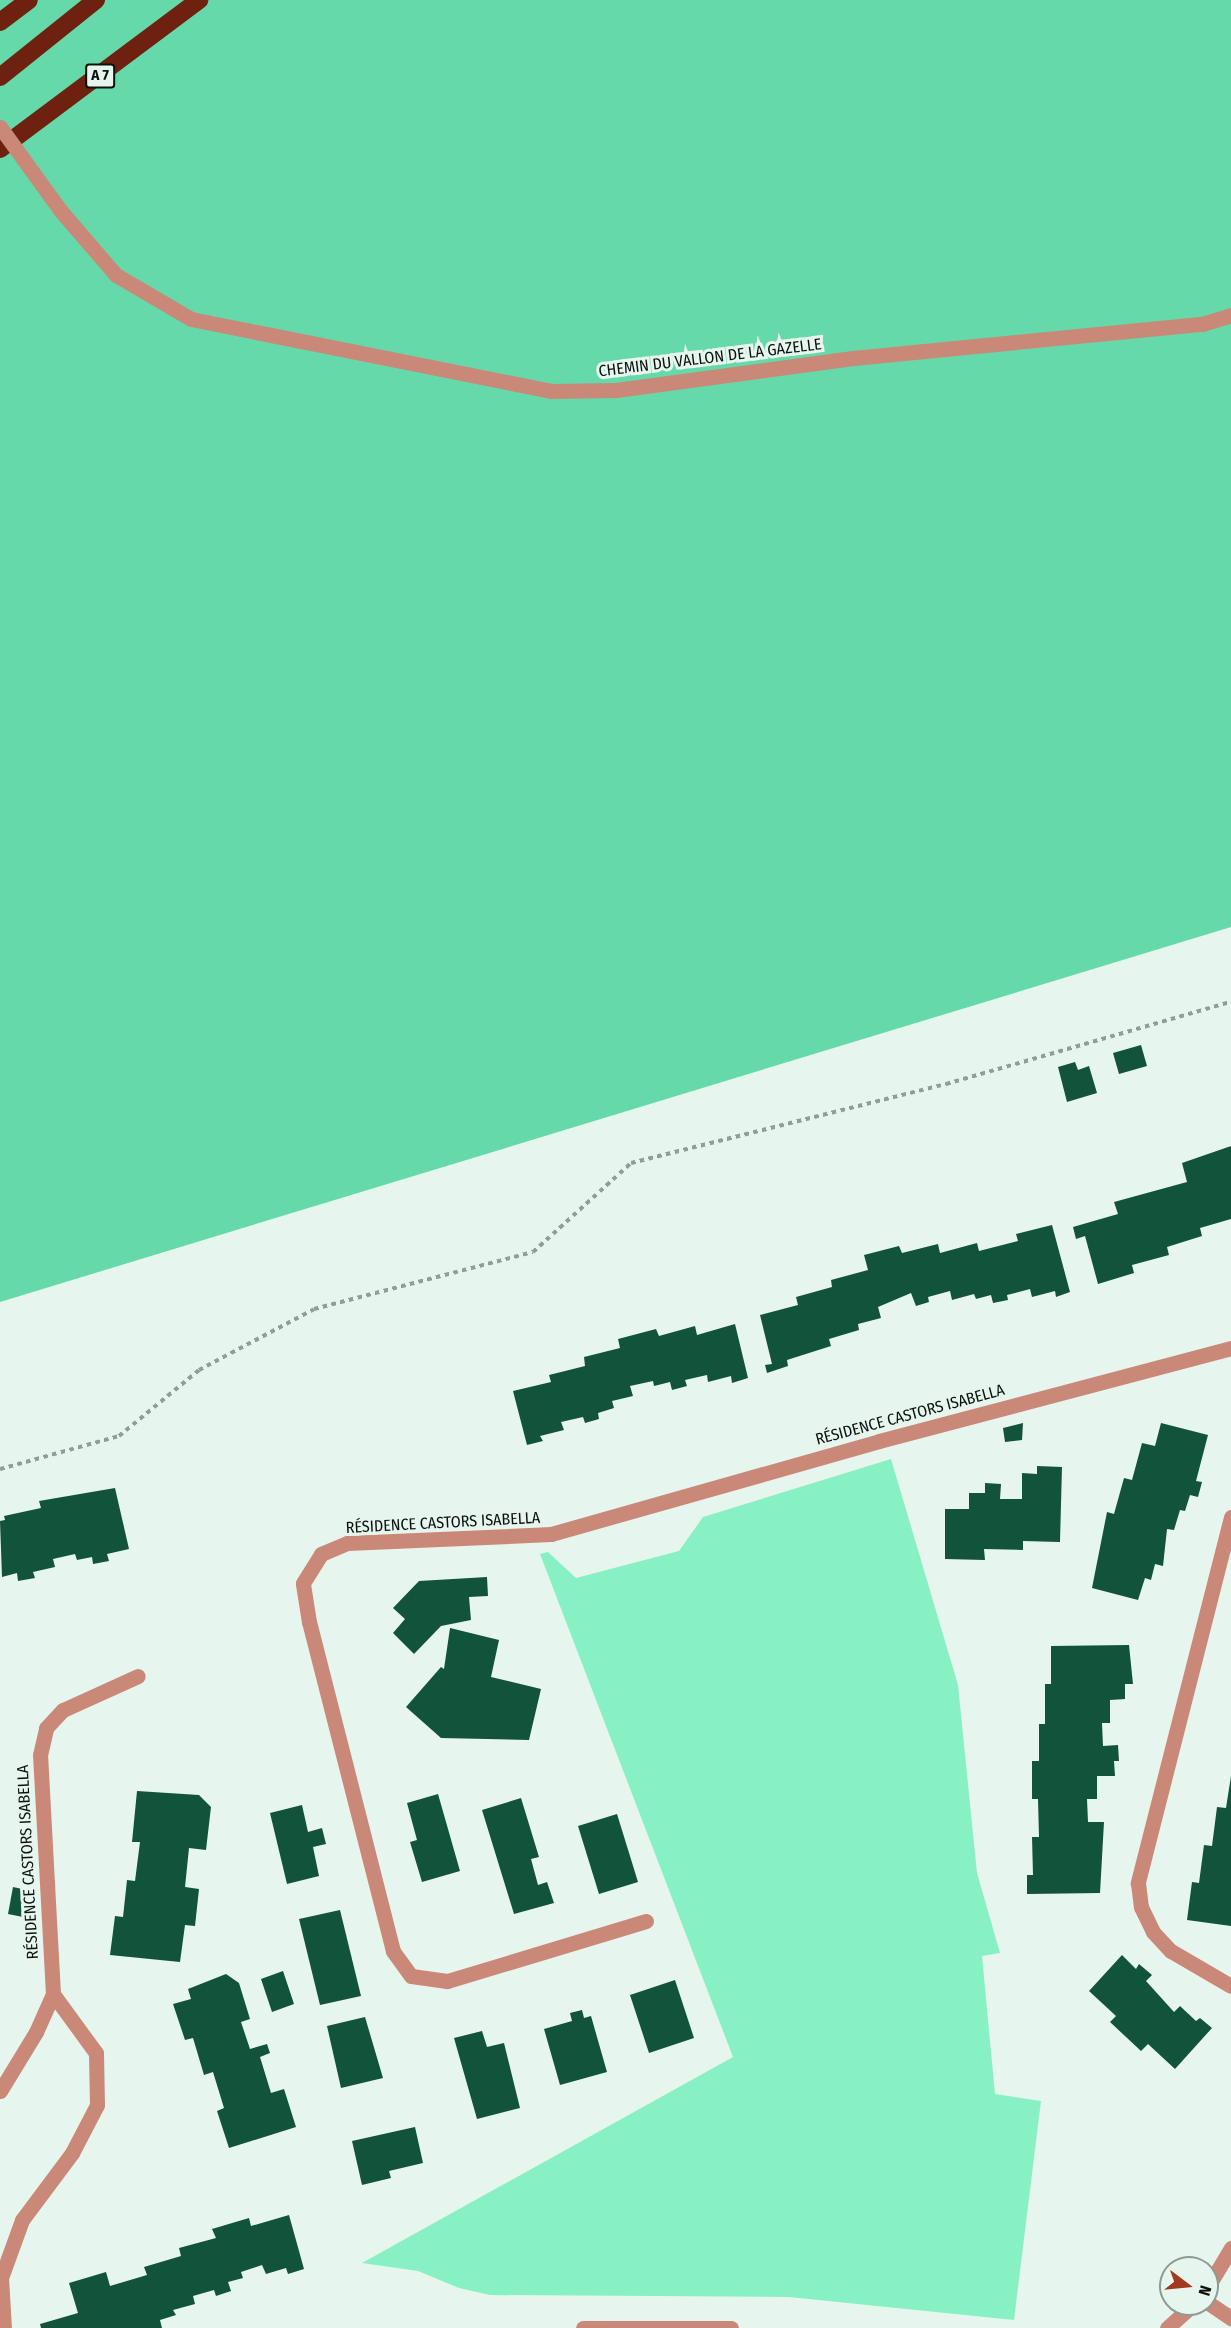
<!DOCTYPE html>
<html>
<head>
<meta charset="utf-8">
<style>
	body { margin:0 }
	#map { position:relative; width:1231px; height:2328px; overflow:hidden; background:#e6f5ed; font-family:"Fira Sans Condensed",sans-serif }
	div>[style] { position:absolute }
	.green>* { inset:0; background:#88f1c3 }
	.forest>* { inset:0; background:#65d9aa }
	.building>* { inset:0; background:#11533b }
	.path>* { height:4px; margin-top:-2px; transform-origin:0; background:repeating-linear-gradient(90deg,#929d97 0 4.5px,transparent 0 9px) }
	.minor>* { height:15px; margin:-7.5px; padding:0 7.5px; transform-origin:7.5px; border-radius:7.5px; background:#ca8878 }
	.motorway>* { height:18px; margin:-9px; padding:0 9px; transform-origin:9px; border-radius:9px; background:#6d210e }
	.minor-bridge>* { height:15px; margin:-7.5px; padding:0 7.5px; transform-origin:7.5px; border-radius:7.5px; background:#ca8878 }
	span { translate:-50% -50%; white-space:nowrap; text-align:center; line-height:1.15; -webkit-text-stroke:6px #e6f5ed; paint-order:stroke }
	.shield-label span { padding:2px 4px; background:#e6f5ed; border:2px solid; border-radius:4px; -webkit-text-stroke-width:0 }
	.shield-label { font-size:15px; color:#0c110f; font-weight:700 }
	.street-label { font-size:16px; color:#0c110f }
	.north { position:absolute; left:1159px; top:2256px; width:60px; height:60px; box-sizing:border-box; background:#e6f5ed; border:2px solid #8f9a94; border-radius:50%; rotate:106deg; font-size:16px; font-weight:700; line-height:24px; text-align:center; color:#0c110f }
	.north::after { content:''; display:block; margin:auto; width:21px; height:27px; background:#a23a21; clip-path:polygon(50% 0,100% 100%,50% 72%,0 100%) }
</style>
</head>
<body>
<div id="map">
	<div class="green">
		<i style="clip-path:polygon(891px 1459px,958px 1685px,977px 1873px,1000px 1953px,982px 1956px,995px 2094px,1041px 2101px,1014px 2320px,789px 2297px,490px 2295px,459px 2288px,418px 2271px,362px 2263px,733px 2057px,540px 1554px,548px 1552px,576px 1578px,679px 1551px,703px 1517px)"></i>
	</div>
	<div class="forest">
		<i style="clip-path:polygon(0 0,1231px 0,1231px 927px,0 1302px)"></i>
	</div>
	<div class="building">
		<i style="clip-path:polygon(1141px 1045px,1147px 1066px,1119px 1074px,1113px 1053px)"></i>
		<i style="clip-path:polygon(1075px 1062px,1078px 1070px,1089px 1066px,1097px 1093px,1067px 1102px,1058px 1067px)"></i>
		<i style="clip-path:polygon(1231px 1146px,1231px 1219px,1200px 1228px,1202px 1236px,1167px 1247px,1169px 1255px,1132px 1265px,1134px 1273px,1098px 1284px,1085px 1236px,1076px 1239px,1073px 1227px,1118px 1214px,1114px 1202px,1187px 1182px,1182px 1163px)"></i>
		<i style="clip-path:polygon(1052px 1225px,1070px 1292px,1056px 1297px,1055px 1291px,1032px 1297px,1030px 1289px,1007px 1295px,1008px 1300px,993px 1303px,991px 1295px,976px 1299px,974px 1294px,952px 1300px,950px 1291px,928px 1297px,929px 1302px,916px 1306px,911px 1293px,878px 1307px,881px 1318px,858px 1324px,859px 1330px,829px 1339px,831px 1346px,787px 1360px,788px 1366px,767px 1373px,765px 1365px,772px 1364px,760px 1315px,798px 1305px,796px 1297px,832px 1287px,831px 1280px,868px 1270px,864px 1255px,899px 1246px,902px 1253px,938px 1244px,940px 1253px,977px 1243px,979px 1251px,1018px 1241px,1016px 1234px)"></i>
		<i style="clip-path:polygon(735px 1324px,748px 1378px,732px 1383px,731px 1376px,708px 1382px,707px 1375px,685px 1380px,687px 1386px,672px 1390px,670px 1382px,654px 1386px,653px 1381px,630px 1386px,633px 1396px,612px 1401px,614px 1408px,598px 1413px,599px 1419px,585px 1423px,583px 1417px,561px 1422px,564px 1430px,540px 1436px,543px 1441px,527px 1445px,513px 1391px,551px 1382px,549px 1375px,585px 1366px,584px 1357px,620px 1348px,618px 1339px,656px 1329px,659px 1336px,695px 1326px,697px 1335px)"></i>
		<i style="clip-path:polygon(1023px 1423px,1022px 1440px,1005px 1442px,1003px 1428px)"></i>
		<i style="clip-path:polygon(1161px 1423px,1208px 1435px,1196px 1481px,1202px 1482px,1198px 1497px,1190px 1495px,1185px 1511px,1180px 1510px,1174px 1530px,1167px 1529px,1163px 1566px,1155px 1564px,1151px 1580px,1145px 1578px,1138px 1600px,1092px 1588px,1107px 1512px,1114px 1514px,1124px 1478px,1132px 1480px,1142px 1443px,1155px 1446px)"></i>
		<i style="clip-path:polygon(1037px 1466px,1062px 1467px,1060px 1542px,1023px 1541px,1023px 1550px,984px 1549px,985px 1560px,945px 1559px,945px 1509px,969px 1509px,969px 1493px,985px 1493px,985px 1483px,1001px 1484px,1000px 1499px,1022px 1499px,1022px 1473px,1037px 1474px)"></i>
		<i style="clip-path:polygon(115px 1488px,129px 1549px,107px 1554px,109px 1561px,93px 1564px,92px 1557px,77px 1560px,75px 1554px,53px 1559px,55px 1567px,33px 1572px,35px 1578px,18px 1581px,17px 1573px,2px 1577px,0 1521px,5px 1520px,4px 1516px,41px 1508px,39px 1501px)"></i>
		<i style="clip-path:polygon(487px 1577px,488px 1596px,469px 1597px,471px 1620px,441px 1626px,414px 1654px,393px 1633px,405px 1619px,393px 1608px,419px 1581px)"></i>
		<i style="clip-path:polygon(450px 1628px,499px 1640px,491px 1677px,541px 1689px,529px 1740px,441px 1738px,406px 1707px,441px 1667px,444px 1669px)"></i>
		<i style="clip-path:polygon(1129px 1645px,1133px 1684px,1125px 1684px,1125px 1699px,1110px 1700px,1110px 1723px,1102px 1723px,1103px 1746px,1118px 1745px,1119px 1761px,1114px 1761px,1115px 1776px,1097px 1776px,1097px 1799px,1087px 1799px,1088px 1822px,1104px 1822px,1100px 1893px,1027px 1894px,1027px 1875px,1033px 1875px,1032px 1837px,1039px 1837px,1038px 1799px,1032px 1799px,1032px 1761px,1039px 1761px,1039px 1724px,1045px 1724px,1045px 1684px,1051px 1684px,1051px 1646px)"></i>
		<i style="clip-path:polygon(1231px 1776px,1231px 1926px,1187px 1920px,1192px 1882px,1199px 1883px,1204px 1845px,1212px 1846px,1217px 1807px,1226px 1808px)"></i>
		<i style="clip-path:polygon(137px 1791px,199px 1795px,211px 1807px,206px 1850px,189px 1848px,185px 1887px,199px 1889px,195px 1926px,185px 1925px,180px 1962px,110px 1955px,115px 1916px,123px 1917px,127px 1880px,135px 1881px,140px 1842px,132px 1842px)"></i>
		<i style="clip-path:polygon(438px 1794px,460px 1871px,422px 1882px,410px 1842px,417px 1840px,407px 1803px)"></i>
		<i style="clip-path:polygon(521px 1798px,539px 1857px,531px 1859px,538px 1885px,547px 1882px,554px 1903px,514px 1914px,482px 1810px)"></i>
		<i style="clip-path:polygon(302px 1805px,308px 1832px,322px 1828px,326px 1844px,313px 1847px,319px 1876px,287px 1884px,270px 1813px)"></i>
		<i style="clip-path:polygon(617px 1814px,638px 1882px,599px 1894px,578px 1826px)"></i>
		<i style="clip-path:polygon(13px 1887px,27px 1890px,28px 1918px,8px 1914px)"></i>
		<i style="clip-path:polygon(340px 1910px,361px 1996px,320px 2005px,299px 1919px)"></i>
		<i style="clip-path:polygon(1122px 1955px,1136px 1969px,1139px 1964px,1152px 1975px,1146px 1981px,1174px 2012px,1180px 2006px,1196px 2021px,1200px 2018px,1212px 2028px,1175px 2069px,1148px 2044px,1141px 2051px,1110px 2022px,1116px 2016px,1089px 1991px)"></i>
		<i style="clip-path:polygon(283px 1971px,294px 2004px,272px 2012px,261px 1979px)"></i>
		<i style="clip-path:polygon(226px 1974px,239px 1983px,250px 2019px,241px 2022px,250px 2049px,267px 2044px,270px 2053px,260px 2057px,271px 2093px,284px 2089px,296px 2127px,229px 2148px,217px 2111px,224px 2108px,213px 2072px,204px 2075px,193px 2038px,185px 2040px,173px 2004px,191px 1999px,188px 1989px)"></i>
		<i style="clip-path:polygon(675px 1980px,694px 2038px,649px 2053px,630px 1995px)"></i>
		<i style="clip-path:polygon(582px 2010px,584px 2018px,591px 2016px,607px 2072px,560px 2085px,544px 2029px,572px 2021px,570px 2013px)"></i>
		<i style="clip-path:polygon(365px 2017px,383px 2078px,341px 2088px,327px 2026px)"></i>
		<i style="clip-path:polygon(482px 2031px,487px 2047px,504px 2043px,520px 2108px,477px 2119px,454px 2038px)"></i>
		<i style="clip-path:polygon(415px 2127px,423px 2163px,389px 2171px,391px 2178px,362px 2185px,352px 2141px)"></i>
		<i style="clip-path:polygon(289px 2215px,304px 2269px,288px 2274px,286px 2268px,266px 2274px,262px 2265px,241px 2272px,243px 2278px,228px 2282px,231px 2291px,216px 2296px,214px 2290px,193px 2296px,195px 2304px,173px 2310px,176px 2315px,160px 2320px,162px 2328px,41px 2328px,40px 2324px,78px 2313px,69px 2283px,106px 2272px,110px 2286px,147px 2275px,144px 2267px,181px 2256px,179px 2248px,216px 2238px,212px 2229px,249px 2218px,251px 2226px)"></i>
	</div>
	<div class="path">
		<i style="left:0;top:1469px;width:123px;rotate:-15.5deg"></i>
		<i style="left:119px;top:1436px;width:104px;rotate:-39.5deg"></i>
		<i style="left:199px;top:1370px;width:130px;rotate:-27.9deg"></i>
		<i style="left:314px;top:1309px;width:226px;rotate:-14.6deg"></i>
		<i style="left:533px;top:1252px;width:132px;rotate:-42.2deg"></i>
		<i style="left:631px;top:1163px;width:325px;rotate:-14.1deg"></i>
		<i style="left:946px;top:1084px;width:297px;rotate:-16.1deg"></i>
	</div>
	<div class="minor">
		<i style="left:60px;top:210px;width:86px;rotate:49.3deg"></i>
		<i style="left:116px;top:275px;width:87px;rotate:30.4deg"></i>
		<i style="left:191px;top:319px;width:367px;rotate:11.3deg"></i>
		<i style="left:551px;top:391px;width:65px;rotate:-0.9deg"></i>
		<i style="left:616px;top:390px;width:239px;rotate:-7.7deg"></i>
		<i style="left:853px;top:358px;width:351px;rotate:-5.6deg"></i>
		<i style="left:1202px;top:324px;width:30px;rotate:-17deg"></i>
		<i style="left:1231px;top:1517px;width:378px;rotate:104.3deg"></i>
		<i style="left:1138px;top:1883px;width:24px;rotate:83deg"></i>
		<i style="left:1141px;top:1907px;width:28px;rotate:64deg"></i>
		<i style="left:1153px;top:1932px;width:26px;rotate:47deg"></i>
		<i style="left:1171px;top:1951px;width:69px;rotate:30.3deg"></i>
		<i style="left:646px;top:1921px;width:208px;rotate:163.2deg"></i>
		<i style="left:447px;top:1981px;width:36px;rotate:-172deg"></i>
		<i style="left:411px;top:1976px;width:31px;rotate:-126deg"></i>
		<i style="left:393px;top:1951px;width:340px;rotate:-104.3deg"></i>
		<i style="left:309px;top:1622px;width:39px;rotate:-99deg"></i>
		<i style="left:303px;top:1583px;width:34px;rotate:-58deg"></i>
		<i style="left:321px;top:1554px;width:28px;rotate:-23deg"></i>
		<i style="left:347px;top:1543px;width:204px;rotate:-2.5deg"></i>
		<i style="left:551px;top:1534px;width:341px;rotate:-15.8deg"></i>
		<i style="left:879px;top:1441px;width:364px;rotate:-14.8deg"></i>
		<i style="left:0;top:2091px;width:69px;rotate:-58.6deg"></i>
		<i style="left:36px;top:2032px;width:42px;rotate:-65.9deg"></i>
		<i style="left:53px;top:1994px;width:239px;rotate:-93.1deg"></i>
		<i style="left:40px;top:1755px;width:28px;rotate:-77deg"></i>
		<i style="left:46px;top:1728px;width:25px;rotate:-47deg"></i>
		<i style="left:63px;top:1710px;width:82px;rotate:-24.4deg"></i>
		<i style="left:1207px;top:2288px;width:47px;rotate:-59deg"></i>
		<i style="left:1207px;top:2302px;width:29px;rotate:34deg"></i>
		<i style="left:4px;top:2328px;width:50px;rotate:-93.4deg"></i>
		<i style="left:1px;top:2278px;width:62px;rotate:-70.1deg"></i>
		<i style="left:22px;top:2220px;width:84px;rotate:-53.3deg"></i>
		<i style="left:72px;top:2153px;width:54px;rotate:-62.5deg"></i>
		<i style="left:97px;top:2105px;width:52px;rotate:-91.1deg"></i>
		<i style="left:96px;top:2053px;width:73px;rotate:-126.1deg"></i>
		<i style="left:583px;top:2328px;width:148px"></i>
		<i style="left:1167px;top:2328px;width:36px;rotate:-42deg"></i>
	</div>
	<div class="motorway">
		<i style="left:0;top:22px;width:36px;rotate:-37deg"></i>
		<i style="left:0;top:77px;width:123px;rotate:-38.7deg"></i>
		<i style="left:0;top:149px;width:249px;rotate:-36.8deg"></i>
	</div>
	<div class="minor-bridge">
		<i style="left:0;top:127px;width:102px;rotate:54.1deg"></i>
	</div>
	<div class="shield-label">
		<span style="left:100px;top:76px">A 7</span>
	</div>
	<div class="street-label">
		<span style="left:710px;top:358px;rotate:-7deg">CHEMIN DU VALLON DE LA GAZELLE</span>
		<span style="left:910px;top:1415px;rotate:-15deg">RÉSIDENCE CASTORS ISABELLA</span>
		<span style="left:443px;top:1523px;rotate:-3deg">RÉSIDENCE CASTORS ISABELLA</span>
		<span style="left:28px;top:1862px;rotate:-93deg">RÉSIDENCE CASTORS ISABELLA</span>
	</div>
	<div class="north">N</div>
</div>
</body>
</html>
